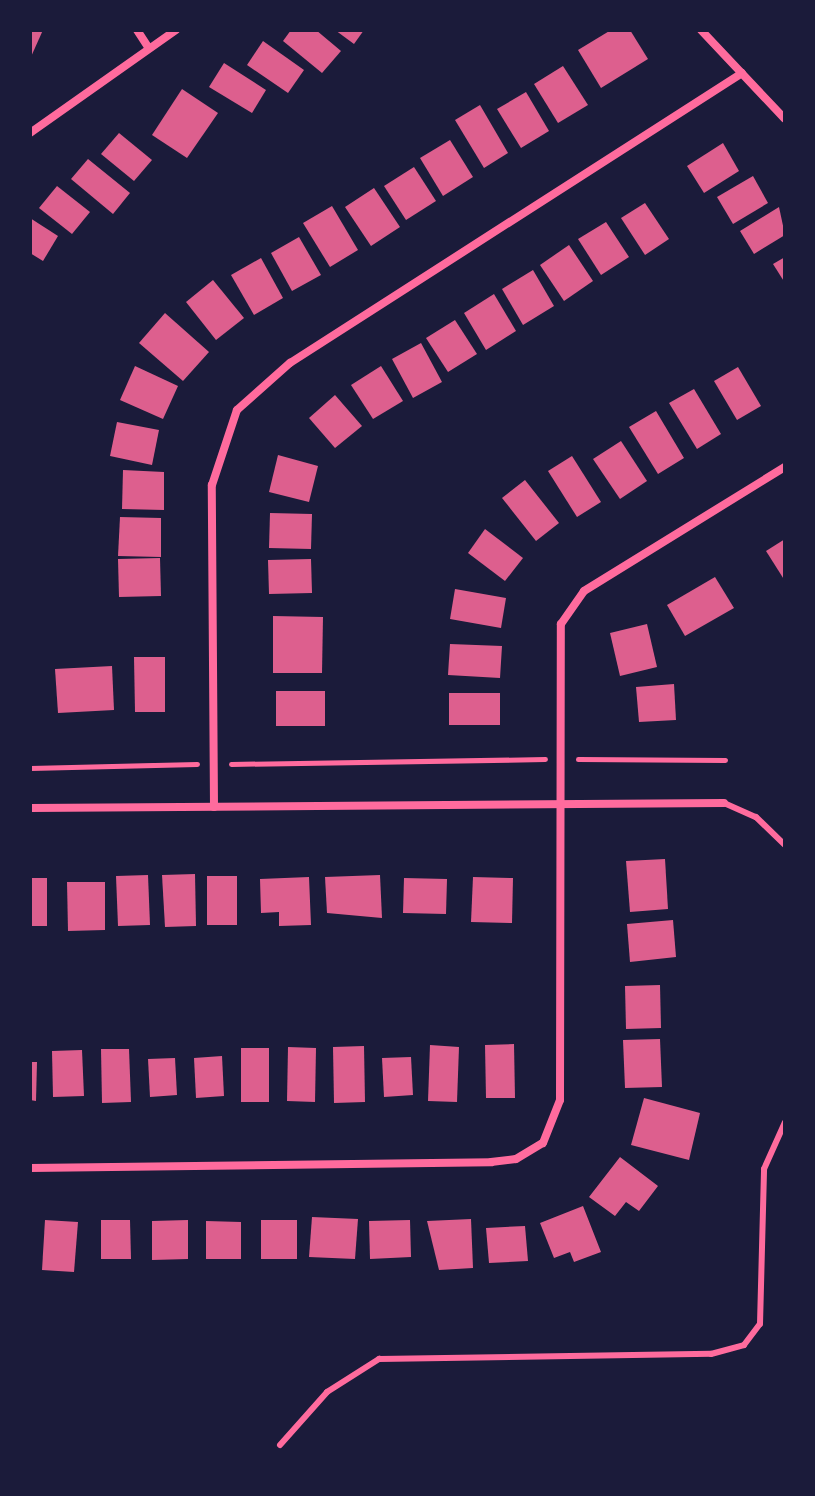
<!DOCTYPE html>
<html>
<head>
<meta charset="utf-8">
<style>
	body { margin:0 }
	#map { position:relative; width:815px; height:1496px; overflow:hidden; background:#1b1b3a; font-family:Poppins,sans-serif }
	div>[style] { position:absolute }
	.building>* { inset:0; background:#dd5f8e }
	.path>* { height:5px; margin:-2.5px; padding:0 2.5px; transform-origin:2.5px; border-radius:2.5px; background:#ff6b9d }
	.service>* { height:6px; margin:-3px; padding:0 3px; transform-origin:3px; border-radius:3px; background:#ff6b9d }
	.minor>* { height:8px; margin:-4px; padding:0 4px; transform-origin:4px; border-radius:4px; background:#ff6b9d }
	span { translate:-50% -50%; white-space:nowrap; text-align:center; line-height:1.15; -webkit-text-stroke:8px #1b1b3a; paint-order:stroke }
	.frame { position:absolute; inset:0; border:32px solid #1b1b3a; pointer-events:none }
</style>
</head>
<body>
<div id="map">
	<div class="building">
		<i style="clip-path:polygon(30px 30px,43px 30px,30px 59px)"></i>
		<i style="clip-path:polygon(291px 30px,316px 30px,341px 51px,322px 73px,283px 41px)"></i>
		<i style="clip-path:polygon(335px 30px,364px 30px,354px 44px)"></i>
		<i style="clip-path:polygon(611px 30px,630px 30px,648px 59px,601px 88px,578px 50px)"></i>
		<i style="clip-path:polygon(263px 41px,304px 70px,288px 93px,247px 65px)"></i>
		<i style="clip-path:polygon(224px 63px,266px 90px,252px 113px,209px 87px)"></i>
		<i style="clip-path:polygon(563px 66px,588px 105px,558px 123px,534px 84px)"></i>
		<i style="clip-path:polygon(182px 89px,218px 113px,187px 158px,152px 135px)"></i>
		<i style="clip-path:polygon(526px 92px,549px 131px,521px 148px,497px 109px)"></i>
		<i style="clip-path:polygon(480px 105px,508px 153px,484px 168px,455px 120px)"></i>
		<i style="clip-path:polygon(119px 133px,152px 160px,134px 181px,101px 154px)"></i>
		<i style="clip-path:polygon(450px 140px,473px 177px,443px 196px,420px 158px)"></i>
		<i style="clip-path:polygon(723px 143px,739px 171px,704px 193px,687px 166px)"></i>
		<i style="clip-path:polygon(88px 159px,130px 193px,113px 214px,71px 179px)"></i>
		<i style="clip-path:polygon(414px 167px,436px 201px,406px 220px,384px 186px)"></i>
		<i style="clip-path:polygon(753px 176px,768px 203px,733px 224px,717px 197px)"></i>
		<i style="clip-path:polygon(57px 186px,90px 212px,72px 234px,39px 208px)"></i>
		<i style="clip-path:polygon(374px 188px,400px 227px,371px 246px,345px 207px)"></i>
		<i style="clip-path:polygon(645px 203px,669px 239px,645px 255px,621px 218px)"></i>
		<i style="clip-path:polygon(332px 206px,358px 250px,330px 267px,303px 223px)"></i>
		<i style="clip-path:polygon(779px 207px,785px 235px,754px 254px,740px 231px)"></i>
		<i style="clip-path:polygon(30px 218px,58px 236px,43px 261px,30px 253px)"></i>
		<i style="clip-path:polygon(606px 222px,629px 257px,601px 275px,578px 239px)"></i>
		<i style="clip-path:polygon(299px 237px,321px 275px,292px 291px,271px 253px)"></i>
		<i style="clip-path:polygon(569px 245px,593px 281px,564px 301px,540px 265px)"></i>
		<i style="clip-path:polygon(785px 257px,785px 283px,773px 264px)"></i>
		<i style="clip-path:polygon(261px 258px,283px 298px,254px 315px,231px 275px)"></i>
		<i style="clip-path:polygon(533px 270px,554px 306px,523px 325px,502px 289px)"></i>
		<i style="clip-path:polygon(213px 280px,244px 318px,216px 340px,186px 302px)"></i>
		<i style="clip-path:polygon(494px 294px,516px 331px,486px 350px,464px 313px)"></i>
		<i style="clip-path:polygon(165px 313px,209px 352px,183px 381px,139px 343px)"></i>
		<i style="clip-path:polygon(455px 320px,477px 354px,448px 372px,426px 338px)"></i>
		<i style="clip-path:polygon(421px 343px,442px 382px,413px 398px,392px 359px)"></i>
		<i style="clip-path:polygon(135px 366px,178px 386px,163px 419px,120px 400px)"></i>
		<i style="clip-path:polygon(381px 366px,403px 401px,373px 419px,351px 385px)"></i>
		<i style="clip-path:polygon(738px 367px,761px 406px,737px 420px,714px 381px)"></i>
		<i style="clip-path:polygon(694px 389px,721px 434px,697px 449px,669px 403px)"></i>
		<i style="clip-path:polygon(335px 395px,362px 426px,335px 448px,309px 418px)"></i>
		<i style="clip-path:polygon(656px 411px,684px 458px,658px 474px,629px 427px)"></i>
		<i style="clip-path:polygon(117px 422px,159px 430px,152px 465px,110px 456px)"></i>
		<i style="clip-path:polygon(621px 441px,647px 481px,620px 499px,593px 459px)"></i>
		<i style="clip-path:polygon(278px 455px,318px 466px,309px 502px,269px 492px)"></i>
		<i style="clip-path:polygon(572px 456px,601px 502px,577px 517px,548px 471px)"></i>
		<i style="clip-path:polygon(123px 470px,164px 472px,164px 510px,122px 509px)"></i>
		<i style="clip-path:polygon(525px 480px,559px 523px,536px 541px,502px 498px)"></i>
		<i style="clip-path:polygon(270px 513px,312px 514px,311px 549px,269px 548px)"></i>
		<i style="clip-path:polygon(120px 517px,161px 518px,161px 557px,118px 556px)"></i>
		<i style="clip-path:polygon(485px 529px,523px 558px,505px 581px,468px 553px)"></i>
		<i style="clip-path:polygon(785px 539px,785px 581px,766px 551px)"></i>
		<i style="clip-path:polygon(160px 558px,161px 596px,119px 597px,118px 559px)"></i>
		<i style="clip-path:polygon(311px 559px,312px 593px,269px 594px,268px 560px)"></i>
		<i style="clip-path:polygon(715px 577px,734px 608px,685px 636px,667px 605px)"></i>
		<i style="clip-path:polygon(455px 589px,506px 598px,501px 628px,450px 619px)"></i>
		<i style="clip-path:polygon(273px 616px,323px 617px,322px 673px,273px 673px)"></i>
		<i style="clip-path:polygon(647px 624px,657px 667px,620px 676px,610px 633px)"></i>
		<i style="clip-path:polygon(450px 644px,502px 646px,500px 678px,448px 675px)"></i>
		<i style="clip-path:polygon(134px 657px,165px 657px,165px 712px,135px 712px)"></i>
		<i style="clip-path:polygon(112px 666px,114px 710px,58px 713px,55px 669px)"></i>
		<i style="clip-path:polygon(674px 684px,676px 720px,639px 722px,636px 687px)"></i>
		<i style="clip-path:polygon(276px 691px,325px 691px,325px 726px,276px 726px)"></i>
		<i style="clip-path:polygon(449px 693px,500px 693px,500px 725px,449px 725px)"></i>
		<i style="clip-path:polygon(665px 859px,668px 909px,630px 912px,626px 861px)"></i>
		<i style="clip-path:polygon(195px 874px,196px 926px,165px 927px,162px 875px)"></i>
		<i style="clip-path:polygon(148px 875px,150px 925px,118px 926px,116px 876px)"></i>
		<i style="clip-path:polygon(380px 875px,382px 918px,327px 913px,325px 877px)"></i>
		<i style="clip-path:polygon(207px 876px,237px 876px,237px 925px,207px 925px)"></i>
		<i style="clip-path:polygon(309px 877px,311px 925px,279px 926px,279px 912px,261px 913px,260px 879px)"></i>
		<i style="clip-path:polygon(473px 877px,513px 878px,512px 923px,471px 922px)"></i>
		<i style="clip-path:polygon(30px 878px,47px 878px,47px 926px,30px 926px)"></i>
		<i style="clip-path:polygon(404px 878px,447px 879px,446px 914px,403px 913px)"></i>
		<i style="clip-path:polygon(67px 882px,105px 882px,105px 930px,68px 931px)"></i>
		<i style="clip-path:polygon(673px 920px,676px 957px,630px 962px,627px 924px)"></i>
		<i style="clip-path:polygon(660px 985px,661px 1028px,626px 1029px,625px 986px)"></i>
		<i style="clip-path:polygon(660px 1039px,662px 1087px,625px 1088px,623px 1040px)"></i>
		<i style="clip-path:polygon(514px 1044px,515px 1098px,486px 1098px,485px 1045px)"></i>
		<i style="clip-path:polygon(430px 1045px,459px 1047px,457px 1102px,428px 1101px)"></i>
		<i style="clip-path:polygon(364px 1046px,365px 1102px,334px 1103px,333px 1047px)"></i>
		<i style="clip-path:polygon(288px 1047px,316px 1048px,315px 1102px,287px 1101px)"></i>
		<i style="clip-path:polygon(241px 1048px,269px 1048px,269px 1102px,241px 1102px)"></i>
		<i style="clip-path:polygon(101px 1049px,129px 1049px,131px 1102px,102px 1103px)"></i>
		<i style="clip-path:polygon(82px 1050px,84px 1096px,53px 1097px,52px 1051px)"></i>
		<i style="clip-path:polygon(222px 1056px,224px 1096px,196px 1098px,194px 1058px)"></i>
		<i style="clip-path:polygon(411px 1057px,413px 1095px,384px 1097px,382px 1058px)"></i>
		<i style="clip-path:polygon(175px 1058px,177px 1095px,150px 1097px,148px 1059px)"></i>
		<i style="clip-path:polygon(30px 1062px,37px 1062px,36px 1101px,30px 1100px)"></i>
		<i style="clip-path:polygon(644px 1098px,700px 1113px,689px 1160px,631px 1145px)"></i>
		<i style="clip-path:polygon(620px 1157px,658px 1186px,639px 1211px,626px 1202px,615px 1216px,589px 1197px)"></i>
		<i style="clip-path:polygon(583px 1206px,601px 1252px,574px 1262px,570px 1252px,554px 1258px,540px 1223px)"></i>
		<i style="clip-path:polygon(312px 1217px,358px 1219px,355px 1259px,309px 1257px)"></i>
		<i style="clip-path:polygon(471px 1219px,473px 1268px,439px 1270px,427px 1221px)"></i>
		<i style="clip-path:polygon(45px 1220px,78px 1222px,74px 1272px,42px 1270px)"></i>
		<i style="clip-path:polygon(101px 1220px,130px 1220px,131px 1259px,101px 1259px)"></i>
		<i style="clip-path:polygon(188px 1220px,188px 1259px,152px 1260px,152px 1221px)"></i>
		<i style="clip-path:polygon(261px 1220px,297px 1220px,297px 1259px,261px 1259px)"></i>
		<i style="clip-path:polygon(410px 1220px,411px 1257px,370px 1259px,369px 1221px)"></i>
		<i style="clip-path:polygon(206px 1221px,241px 1222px,241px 1259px,206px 1259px)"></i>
		<i style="clip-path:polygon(525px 1226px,528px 1261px,489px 1263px,486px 1228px)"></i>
	</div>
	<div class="path">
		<i style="left:578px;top:759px;width:147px;rotate:0.4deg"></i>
		<i style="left:231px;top:764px;width:314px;rotate:-0.9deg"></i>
		<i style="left:30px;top:768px;width:167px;rotate:-1.4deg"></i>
	</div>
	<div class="service">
		<i style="left:724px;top:803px;width:35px;rotate:24deg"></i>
		<i style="left:756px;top:817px;width:40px;rotate:44deg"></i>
		<i style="left:280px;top:1445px;width:71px;rotate:-48.4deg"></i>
		<i style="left:327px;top:1392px;width:62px;rotate:-32.4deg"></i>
		<i style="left:379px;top:1359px;width:332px;rotate:-0.9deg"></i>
		<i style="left:711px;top:1354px;width:34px;rotate:-15deg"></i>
		<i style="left:744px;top:1345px;width:26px;rotate:-53deg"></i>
		<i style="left:760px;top:1324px;width:155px;rotate:-88.5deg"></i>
		<i style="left:764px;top:1169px;width:51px;rotate:-65.9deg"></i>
	</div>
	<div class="minor">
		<i style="left:137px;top:30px;width:20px;rotate:57deg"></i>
		<i style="left:701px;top:30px;width:122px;rotate:46.7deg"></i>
		<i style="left:30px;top:133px;width:179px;rotate:-35.2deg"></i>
		<i style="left:214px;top:807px;width:322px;rotate:-90.4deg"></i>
		<i style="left:212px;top:485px;width:79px;rotate:-71.6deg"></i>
		<i style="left:237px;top:410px;width:71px;rotate:-41.6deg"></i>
		<i style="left:290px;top:363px;width:537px;rotate:-32.68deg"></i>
		<i style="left:30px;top:808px;width:694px;rotate:-0.41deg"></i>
		<i style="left:30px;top:1168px;width:461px;rotate:-0.7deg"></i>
		<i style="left:491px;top:1162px;width:25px;rotate:-7deg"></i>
		<i style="left:516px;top:1159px;width:31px;rotate:-31deg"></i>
		<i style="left:543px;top:1143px;width:46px;rotate:-68.4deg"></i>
		<i style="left:560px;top:1100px;width:476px;rotate:-89.9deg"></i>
		<i style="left:561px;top:624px;width:40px;rotate:-55.1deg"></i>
		<i style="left:584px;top:591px;width:236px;rotate:-31.7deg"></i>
	</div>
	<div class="frame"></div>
</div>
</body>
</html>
